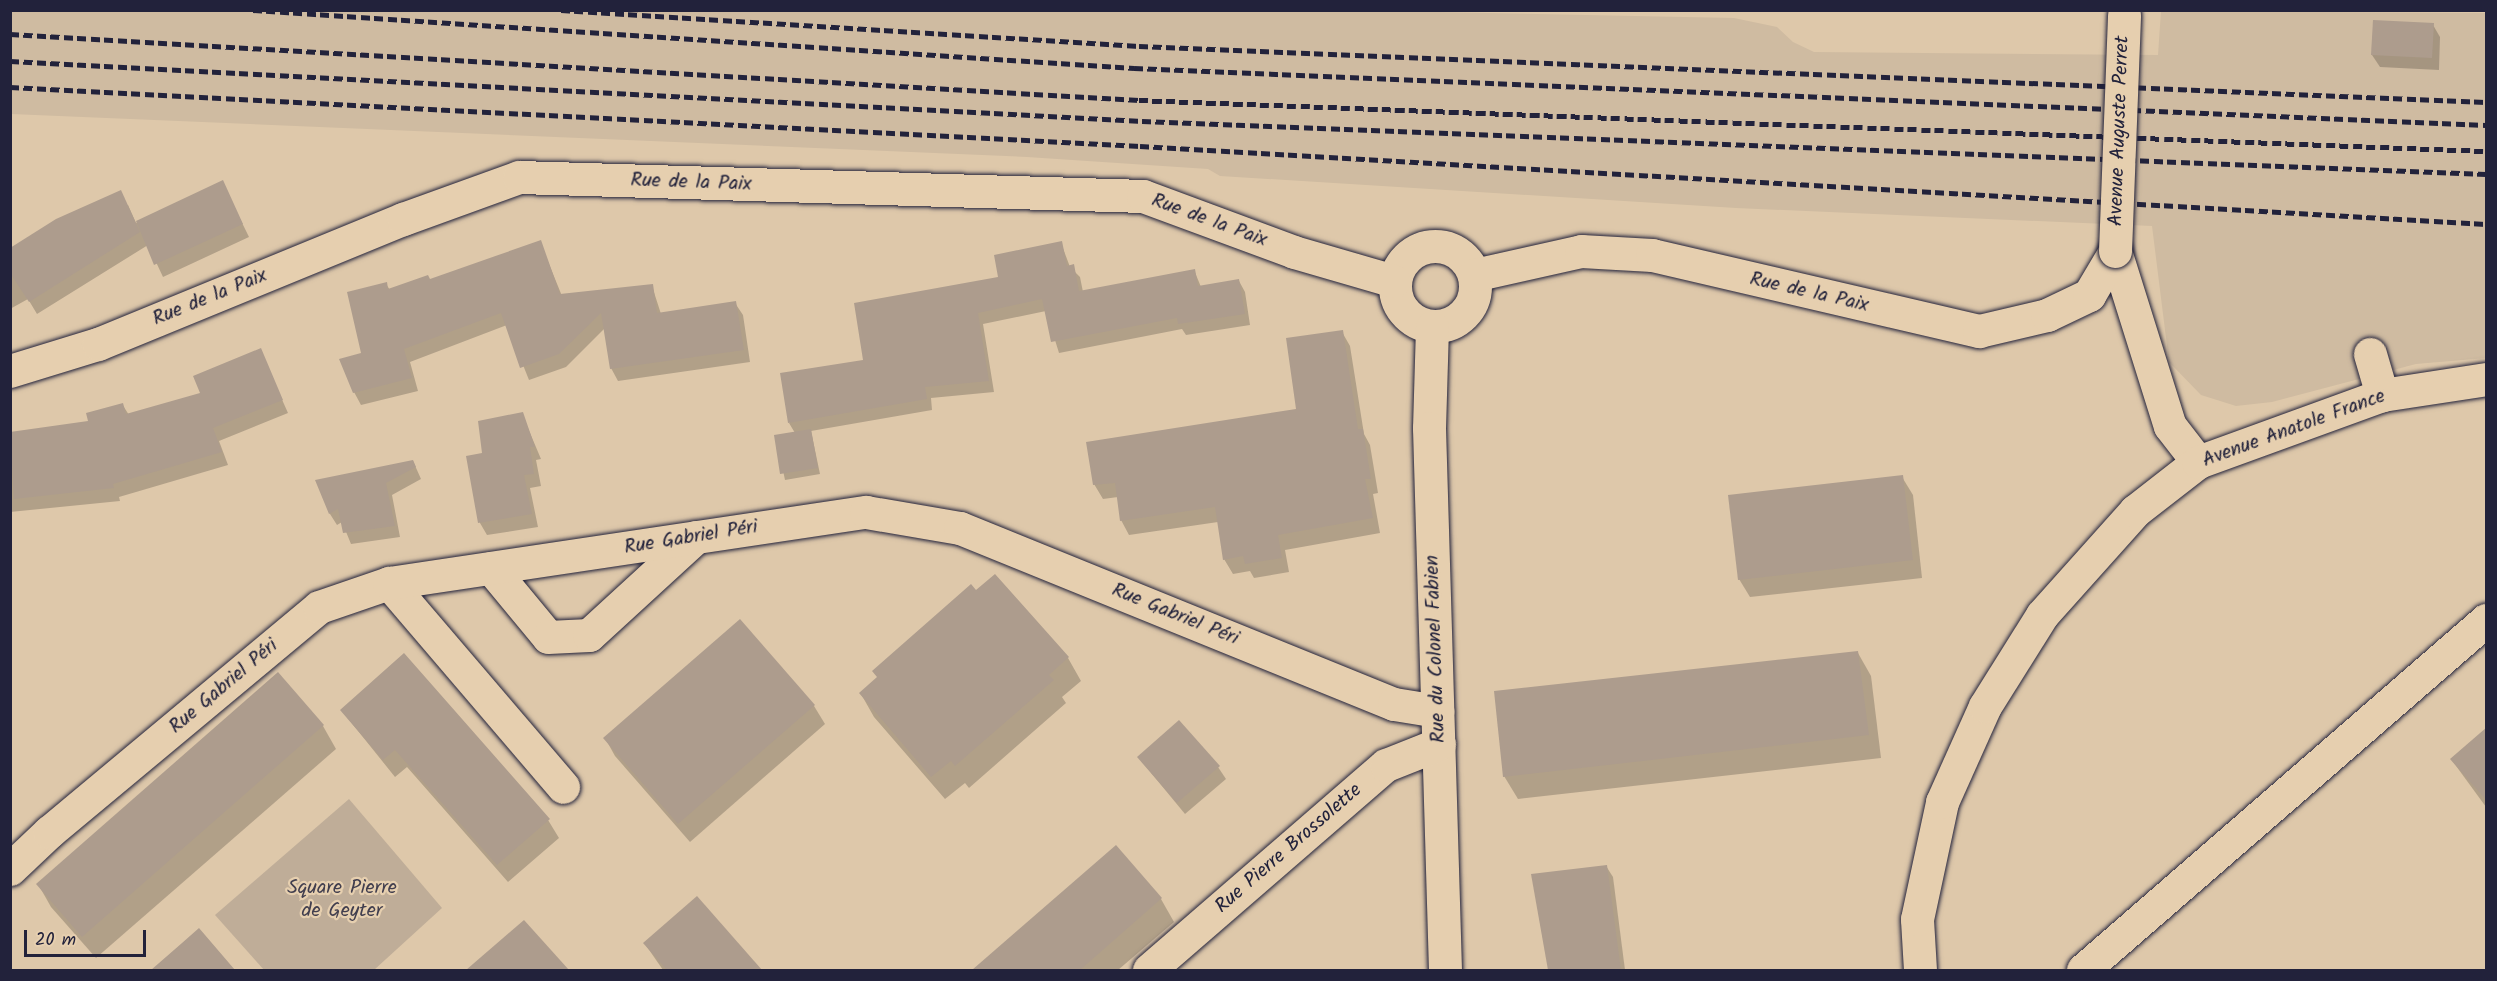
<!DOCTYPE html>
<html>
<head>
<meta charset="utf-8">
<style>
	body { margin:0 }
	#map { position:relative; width:2497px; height:981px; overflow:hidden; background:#dec8aa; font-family:Kalam,sans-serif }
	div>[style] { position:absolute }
	.built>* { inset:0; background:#cfbba1 }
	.green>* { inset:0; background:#bfad98 }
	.shadow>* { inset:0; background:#0003 }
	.building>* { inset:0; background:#ad9c8d }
	.roads { filter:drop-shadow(0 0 2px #22223b) drop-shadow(0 0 2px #22223b) }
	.minor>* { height:33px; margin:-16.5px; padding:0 16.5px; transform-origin:16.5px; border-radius:16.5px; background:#e6cfaf }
	.minor>.ring { margin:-16.5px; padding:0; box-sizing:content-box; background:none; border:33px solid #e6cfaf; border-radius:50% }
	.rail>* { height:4.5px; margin-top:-2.25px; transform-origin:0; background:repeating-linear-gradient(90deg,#22223b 0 9px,transparent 0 13.5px) }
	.bridges { filter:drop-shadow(0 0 2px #22223b) drop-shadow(0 0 2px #22223b) }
	.minor-bridge>* { height:33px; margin:-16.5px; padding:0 16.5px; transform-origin:16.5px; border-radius:16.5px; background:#e6cfaf }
	span { translate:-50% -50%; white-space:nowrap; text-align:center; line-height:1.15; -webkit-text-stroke:4.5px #e6cfaf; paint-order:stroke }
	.street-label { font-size:20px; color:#22223b }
	.park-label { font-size:20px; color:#413e4e }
	.frame { position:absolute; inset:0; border:12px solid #22223b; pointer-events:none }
	.scale { position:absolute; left:24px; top:930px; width:122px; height:27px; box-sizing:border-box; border:3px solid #22223b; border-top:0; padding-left:8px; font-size:18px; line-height:21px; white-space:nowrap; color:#22223b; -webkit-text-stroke:4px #e6cfaf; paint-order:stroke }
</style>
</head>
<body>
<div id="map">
	<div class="built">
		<i style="clip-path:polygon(11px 10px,1339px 10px,1734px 18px,1777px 27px,1793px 42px,1814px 52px,2158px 55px,2161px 11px,2486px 13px,2486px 358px,2416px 364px,2272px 402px,2236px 406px,2201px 395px,2169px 362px,2152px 226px,1736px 208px,1220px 176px,1208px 169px,1027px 157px,11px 114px)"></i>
	</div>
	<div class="green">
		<i style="clip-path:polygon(349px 799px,442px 908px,374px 970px,264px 970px,215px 915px)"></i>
	</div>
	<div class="shadow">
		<i style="clip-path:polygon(2433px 25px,2440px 37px,2439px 70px,2380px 67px,2372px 55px)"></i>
		<i style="clip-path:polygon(222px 182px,249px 237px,163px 277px,148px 245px,37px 314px,28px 299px,10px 309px,10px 249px,128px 205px,136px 223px)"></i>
		<i style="clip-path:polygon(540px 242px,562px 296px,652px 286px,661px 314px,735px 303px,743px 315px,750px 362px,618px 381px,611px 368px,605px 328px,566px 367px,529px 380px,507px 325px,410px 362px,418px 391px,361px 405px,354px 392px,386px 284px,390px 290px,430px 280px)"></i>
		<i style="clip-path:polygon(1061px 243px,1070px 267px,1080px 277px,1083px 292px,1194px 270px,1201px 287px,1239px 281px,1245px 292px,1250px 325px,1186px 335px,1182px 329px,1059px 353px,1046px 311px,983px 324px,994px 392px,931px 398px,932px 410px,811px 431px,820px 474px,785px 480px,776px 437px,795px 433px,789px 423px,864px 361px)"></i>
		<i style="clip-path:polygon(1342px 332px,1350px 346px,1364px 434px,1370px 445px,1378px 493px,1373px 494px,1380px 533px,1285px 550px,1289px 572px,1254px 578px,1250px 571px,1233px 574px,1224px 559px,1218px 522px,1129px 535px,1121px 520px,1118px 497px,1103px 499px,1094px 484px,1298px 410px)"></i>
		<i style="clip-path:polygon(260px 350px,288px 413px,219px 441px,228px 465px,119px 497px,120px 501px,10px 512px,10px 434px,90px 422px,122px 404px,129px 415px,202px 394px)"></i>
		<i style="clip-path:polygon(522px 414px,541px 459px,536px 460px,541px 486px,530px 488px,538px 527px,487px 535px,480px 523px,484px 454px)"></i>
		<i style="clip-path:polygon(413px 461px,421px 479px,392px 495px,400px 537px,351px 544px,342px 522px,337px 525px,330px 514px,317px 481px)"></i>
		<i style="clip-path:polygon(1902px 477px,1913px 495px,1922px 578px,1750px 597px,1739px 579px)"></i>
		<i style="clip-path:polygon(976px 592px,1068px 658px,1081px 681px,1062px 697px,1066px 703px,969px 788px,965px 783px,945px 799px,874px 717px,861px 694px)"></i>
		<i style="clip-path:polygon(740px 622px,814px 706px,825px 724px,690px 842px,615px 756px,605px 738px)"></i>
		<i style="clip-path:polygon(1858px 653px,1871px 676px,1881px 758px,1518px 799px,1504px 776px)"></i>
		<i style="clip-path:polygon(278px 674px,323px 726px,336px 749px,96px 958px,51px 907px,38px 884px)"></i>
		<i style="clip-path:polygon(342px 711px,548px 820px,559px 838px,508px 882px,407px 767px,395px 777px)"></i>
		<i style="clip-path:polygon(2486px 729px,2486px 807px,2451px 759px)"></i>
		<i style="clip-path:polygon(1138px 757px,1218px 767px,1226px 779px,1185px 814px)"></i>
		<i style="clip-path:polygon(1116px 847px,1161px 899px,1174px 922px,1118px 970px,974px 970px)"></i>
		<i style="clip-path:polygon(1606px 866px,1613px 877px,1625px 970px,1549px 970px,1533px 875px)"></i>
		<i style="clip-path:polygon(697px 899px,760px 970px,663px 970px,645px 944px)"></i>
		<i style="clip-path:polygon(524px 922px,567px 970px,469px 970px)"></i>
		<i style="clip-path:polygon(199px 931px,233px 970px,153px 970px)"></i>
	</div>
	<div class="building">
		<i style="clip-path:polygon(2373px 20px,2434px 23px,2432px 58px,2371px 55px)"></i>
		<i style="clip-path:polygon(223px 180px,243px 224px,154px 265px,136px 221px)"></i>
		<i style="clip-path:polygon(121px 190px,140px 232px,29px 302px,10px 273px,10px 248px,56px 219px)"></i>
		<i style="clip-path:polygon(541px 240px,560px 294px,653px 284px,657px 313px,736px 301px,744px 350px,610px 369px,601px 313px,559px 354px,520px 368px,501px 313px,404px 349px,412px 378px,353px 393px,339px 359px,361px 353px,347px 292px,387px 282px,388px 289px,428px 275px,430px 279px)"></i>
		<i style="clip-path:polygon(1062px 241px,1067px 266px,1074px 264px,1079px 291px,1195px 269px,1198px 286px,1239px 279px,1245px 314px,1178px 324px,1177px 318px,1051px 342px,1042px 299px,978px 313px,989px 381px,925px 387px,927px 399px,788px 423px,780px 373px,863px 360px,854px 303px,998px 277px,994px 255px)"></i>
		<i style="clip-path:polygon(1343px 330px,1358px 429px,1363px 429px,1371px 479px,1365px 479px,1373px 518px,1278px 535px,1282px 558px,1245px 564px,1243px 556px,1223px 560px,1215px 507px,1120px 521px,1115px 483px,1093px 485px,1086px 442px,1296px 409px,1286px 338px)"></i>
		<i style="clip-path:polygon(261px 348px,283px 400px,213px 428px,222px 452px,113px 484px,114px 488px,14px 499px,10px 432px,88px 421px,86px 413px,123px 403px,126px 414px,200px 393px,193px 376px)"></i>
		<i style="clip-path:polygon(523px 412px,535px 447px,530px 447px,534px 474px,524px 475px,532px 514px,478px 523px,466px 456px,482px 453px,478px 421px)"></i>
		<i style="clip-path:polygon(811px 429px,818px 468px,780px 474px,774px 435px)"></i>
		<i style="clip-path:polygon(413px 460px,416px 467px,386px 483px,395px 526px,343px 533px,338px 509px,329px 514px,315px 480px)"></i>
		<i style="clip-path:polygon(1903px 475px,1913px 560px,1738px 580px,1728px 495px)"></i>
		<i style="clip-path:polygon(995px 574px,1069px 657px,1049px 675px,1054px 680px,955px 766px,951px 761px,931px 777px,859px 693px,877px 677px,872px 671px,971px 584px,976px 590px)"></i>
		<i style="clip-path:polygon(740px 619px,815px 705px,678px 824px,603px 738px)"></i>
		<i style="clip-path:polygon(1858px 651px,1869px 735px,1503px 777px,1494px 691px)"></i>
		<i style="clip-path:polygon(404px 653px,550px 819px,497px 865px,395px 750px,383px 760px,340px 710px)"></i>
		<i style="clip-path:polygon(278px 672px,324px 725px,82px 937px,36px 884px)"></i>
		<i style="clip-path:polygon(1179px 720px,1220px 766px,1177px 803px,1137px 757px)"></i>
		<i style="clip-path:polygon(2487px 727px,2487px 801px,2450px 759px)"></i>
		<i style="clip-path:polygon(1116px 845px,1162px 898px,1080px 970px,972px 970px)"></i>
		<i style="clip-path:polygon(1607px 865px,1621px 970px,1548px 970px,1531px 874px)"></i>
		<i style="clip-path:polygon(697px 896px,762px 970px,667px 970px,643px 943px)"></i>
		<i style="clip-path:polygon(524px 920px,569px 970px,466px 970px)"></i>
		<i style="clip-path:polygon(199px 928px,235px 970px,151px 970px,182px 943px)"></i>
	</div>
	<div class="roads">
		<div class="minor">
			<i class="ring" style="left:1395px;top:246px;width:47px;height:47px"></i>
			<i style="left:2115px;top:251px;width:183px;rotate:72.6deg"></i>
			<i style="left:2170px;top:426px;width:46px;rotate:52.1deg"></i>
			<i style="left:1474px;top:275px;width:110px;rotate:-12.6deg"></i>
			<i style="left:1581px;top:251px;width:71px;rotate:3.2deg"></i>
			<i style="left:1652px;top:255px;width:336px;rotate:13.1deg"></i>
			<i style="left:1979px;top:331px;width:70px;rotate:-13.2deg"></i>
			<i style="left:2047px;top:315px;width:47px;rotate:-25.5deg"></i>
			<i style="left:2089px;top:295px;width:51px;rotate:-59.4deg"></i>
			<i style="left:1432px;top:327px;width:101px;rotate:91.7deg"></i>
			<i style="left:1429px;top:428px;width:542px;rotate:88.31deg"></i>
			<i style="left:2370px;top:354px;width:43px;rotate:73.7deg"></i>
			<i style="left:10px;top:371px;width:92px;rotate:-17.1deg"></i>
			<i style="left:98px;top:344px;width:330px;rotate:-22.3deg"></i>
			<i style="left:403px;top:219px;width:123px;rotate:-19.9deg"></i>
			<i style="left:519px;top:177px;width:624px;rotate:1.74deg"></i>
			<i style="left:1143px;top:196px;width:161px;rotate:20.3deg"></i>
			<i style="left:1294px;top:252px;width:104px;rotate:16.2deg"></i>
			<i style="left:491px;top:568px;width:89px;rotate:50.4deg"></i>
			<i style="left:548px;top:637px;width:41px;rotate:-2.8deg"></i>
			<i style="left:589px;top:635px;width:145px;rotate:-42.5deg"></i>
			<i style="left:389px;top:583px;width:268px;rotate:49.5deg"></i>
			<i style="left:10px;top:869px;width:54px;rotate:-43.5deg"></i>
			<i style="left:49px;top:832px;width:351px;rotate:-39.8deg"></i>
			<i style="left:319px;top:607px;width:74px;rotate:-18.9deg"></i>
			<i style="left:389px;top:583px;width:482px;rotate:-8.5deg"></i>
			<i style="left:866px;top:512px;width:95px;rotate:9.7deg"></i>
			<i style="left:960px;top:528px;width:468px;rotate:22.1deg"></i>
			<i style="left:1394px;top:704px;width:44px;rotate:9.2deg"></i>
			<i style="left:1149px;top:970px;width:313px;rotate:-40.9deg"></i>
			<i style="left:1386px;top:765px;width:57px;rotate:-21.6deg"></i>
			<i style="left:1920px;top:970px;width:51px;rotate:-93.4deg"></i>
			<i style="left:1917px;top:919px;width:120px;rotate:-77.9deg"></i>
			<i style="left:1942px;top:802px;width:105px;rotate:-65.9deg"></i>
			<i style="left:1985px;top:706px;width:107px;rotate:-57.9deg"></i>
			<i style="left:2042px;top:615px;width:140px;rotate:-48.2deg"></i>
			<i style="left:2135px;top:511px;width:80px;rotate:-37.9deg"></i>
			<i style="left:2198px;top:462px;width:196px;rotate:-20deg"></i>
			<i style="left:2382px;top:395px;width:105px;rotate:-8.7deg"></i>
			<i style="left:2083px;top:970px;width:534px;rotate:-40.97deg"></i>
		</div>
	</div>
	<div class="rail">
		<i style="left:253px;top:10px;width:883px;rotate:3.77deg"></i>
		<i style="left:1134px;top:68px;width:1353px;rotate:2.41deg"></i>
		<i style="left:561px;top:10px;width:579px;rotate:3.56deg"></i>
		<i style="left:1139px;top:46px;width:1348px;rotate:2.38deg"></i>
		<i style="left:10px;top:34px;width:1131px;rotate:3.35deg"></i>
		<i style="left:1139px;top:100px;width:1348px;rotate:2.17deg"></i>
		<i style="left:10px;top:61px;width:1134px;rotate:3.03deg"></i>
		<i style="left:1142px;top:121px;width:1345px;rotate:2.26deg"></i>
		<i style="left:10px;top:87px;width:1132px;rotate:2.99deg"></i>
		<i style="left:1140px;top:146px;width:1348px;rotate:3.32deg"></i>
	</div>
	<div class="bridges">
		<div class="minor-bridge">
			<i style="left:2115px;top:251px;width:236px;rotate:-87.8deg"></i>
		</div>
	</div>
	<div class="street-label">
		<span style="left:2120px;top:131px;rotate:-88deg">Avenue Auguste Perret</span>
		<span style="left:691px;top:183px;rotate:2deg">Rue de la Paix</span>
		<span style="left:1209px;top:221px;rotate:20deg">Rue de la Paix</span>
		<span style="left:1809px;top:293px;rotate:13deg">Rue de la Paix</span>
		<span style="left:210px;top:298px;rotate:-22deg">Rue de la Paix</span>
		<span style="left:2294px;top:429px;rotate:-20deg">Avenue Anatole France</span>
		<span style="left:691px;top:538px;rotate:-9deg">Rue Gabriel Péri</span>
		<span style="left:1175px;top:615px;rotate:22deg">Rue Gabriel Péri</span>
		<span style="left:1436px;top:649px;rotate:-92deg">Rue du Colonel Fabien</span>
		<span style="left:224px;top:687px;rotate:-40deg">Rue Gabriel Péri</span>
		<span style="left:1289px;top:849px;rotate:-41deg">Rue Pierre Brossolette</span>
	</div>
	<div class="park-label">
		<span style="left:342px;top:900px">Square Pierre<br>de Geyter</span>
	</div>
	<div class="frame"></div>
	<div class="scale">20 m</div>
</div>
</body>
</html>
